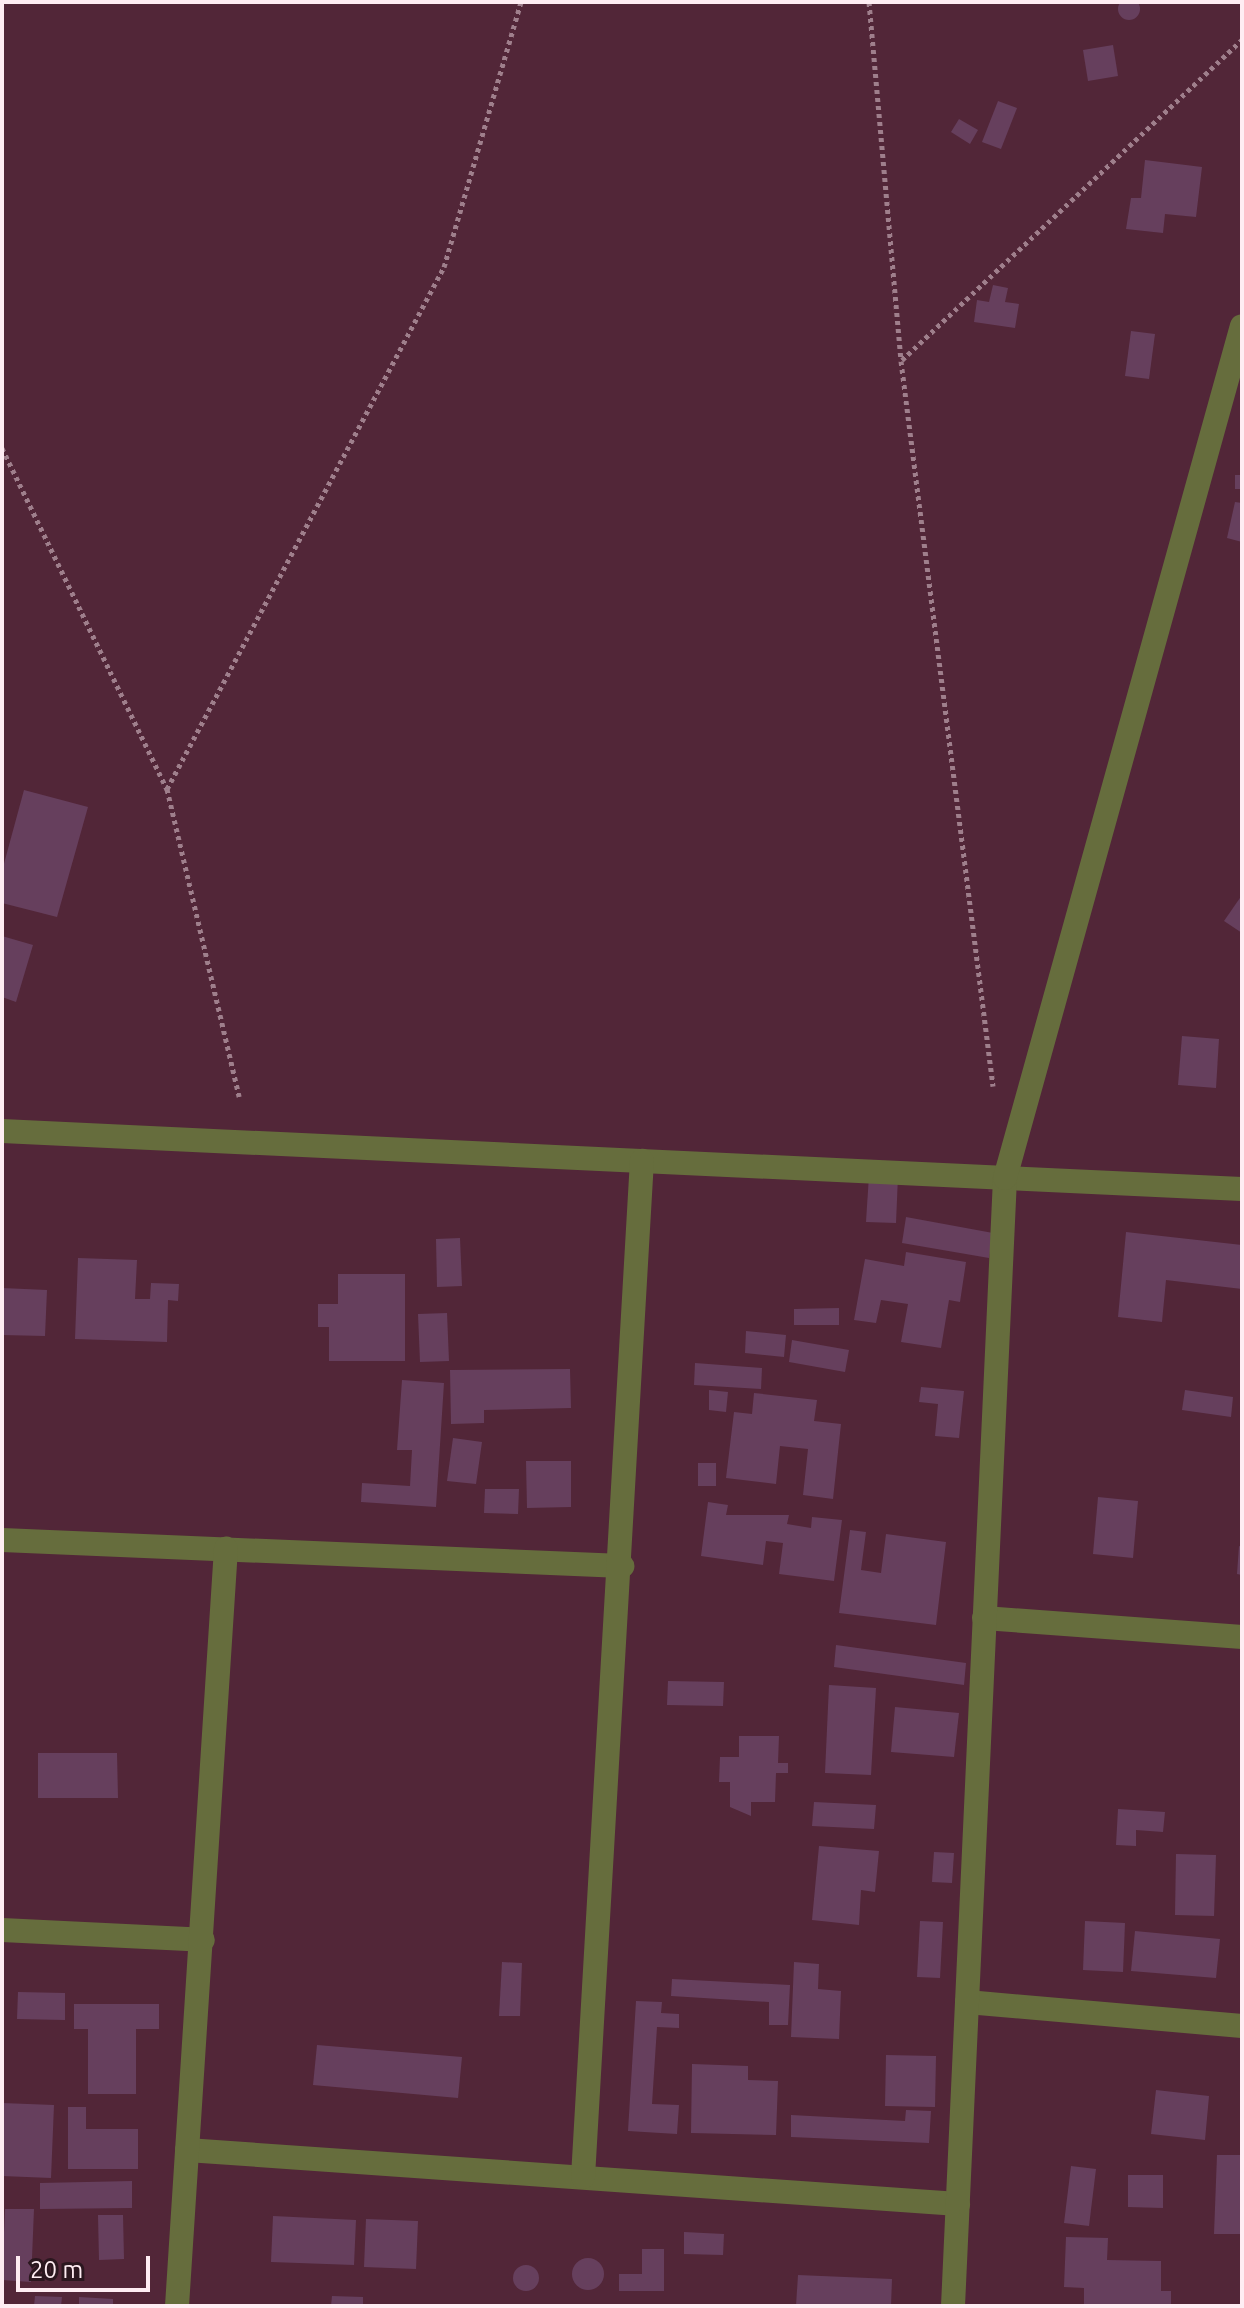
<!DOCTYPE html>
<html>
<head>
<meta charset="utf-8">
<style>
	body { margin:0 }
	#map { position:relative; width:1244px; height:2308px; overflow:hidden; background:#522638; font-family:Ubuntu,sans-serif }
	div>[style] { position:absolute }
	.building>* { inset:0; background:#663f5d }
	.round { border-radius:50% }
	.path>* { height:5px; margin-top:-2.5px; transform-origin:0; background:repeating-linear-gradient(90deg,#9f7f8c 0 4px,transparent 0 8px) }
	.minor>* { height:24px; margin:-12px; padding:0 12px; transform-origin:12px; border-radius:12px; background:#666d3d }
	span { translate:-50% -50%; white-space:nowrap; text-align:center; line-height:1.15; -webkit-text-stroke:6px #2b171f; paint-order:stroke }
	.frame { position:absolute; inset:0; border:4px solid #ffedf3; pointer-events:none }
	.scale { position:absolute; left:16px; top:2256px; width:134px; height:36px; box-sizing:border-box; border:4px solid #ffedf3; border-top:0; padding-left:10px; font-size:24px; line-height:28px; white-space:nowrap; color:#ffedf3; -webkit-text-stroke:6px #2b171f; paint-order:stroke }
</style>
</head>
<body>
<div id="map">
	<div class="building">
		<i class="round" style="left:1118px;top:-2px;width:22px;height:22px"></i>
		<i style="clip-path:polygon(1113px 45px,1118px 76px,1088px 81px,1083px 50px)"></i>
		<i style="clip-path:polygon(998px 101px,1017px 108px,1001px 149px,982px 142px)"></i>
		<i style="clip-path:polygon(959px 119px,978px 130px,970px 144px,951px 132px)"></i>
		<i style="clip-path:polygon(1145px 160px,1202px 167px,1196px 217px,1165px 214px,1163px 233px,1126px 229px,1131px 198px,1141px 198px)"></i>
		<i style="clip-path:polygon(993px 285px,1008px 288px,1005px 302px,1019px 304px,1015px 328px,974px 322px,977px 300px,989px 302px)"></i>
		<i style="clip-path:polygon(1131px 331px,1155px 334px,1149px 379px,1125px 376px)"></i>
		<i style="clip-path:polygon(1235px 475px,1242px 475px,1242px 489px,1235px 489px)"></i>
		<i style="clip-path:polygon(1235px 502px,1242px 503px,1242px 542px,1227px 538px)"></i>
		<i style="clip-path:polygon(24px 790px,88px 807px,57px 917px,2px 903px,2px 871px)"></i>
		<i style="clip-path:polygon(1242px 895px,1242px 933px,1224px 921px)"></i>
		<i style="clip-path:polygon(2px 936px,33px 945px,16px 1002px,2px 997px)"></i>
		<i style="clip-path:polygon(1182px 1036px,1219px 1039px,1216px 1088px,1178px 1085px)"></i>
		<i style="clip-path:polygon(869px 1175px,898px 1176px,896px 1223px,866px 1222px)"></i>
		<i style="clip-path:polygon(906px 1217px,993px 1233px,989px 1258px,902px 1243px)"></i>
		<i style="clip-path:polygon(1126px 1232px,1242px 1245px,1242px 1289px,1166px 1280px,1162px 1322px,1118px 1317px)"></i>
		<i style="clip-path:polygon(460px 1238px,462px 1286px,437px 1287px,436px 1239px)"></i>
		<i style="clip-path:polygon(906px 1252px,966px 1262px,960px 1302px,949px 1300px,941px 1348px,901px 1342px,908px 1304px,881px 1300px,876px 1323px,854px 1320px,865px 1259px,904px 1266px)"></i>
		<i style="clip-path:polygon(78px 1258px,137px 1260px,135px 1299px,150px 1299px,151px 1283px,179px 1284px,178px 1301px,168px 1300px,167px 1342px,75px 1339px)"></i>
		<i style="clip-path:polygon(338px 1274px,405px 1274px,405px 1361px,329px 1361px,329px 1327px,318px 1327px,318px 1304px,338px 1304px)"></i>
		<i style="clip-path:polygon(2px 1288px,47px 1290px,45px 1336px,2px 1335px)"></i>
		<i style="clip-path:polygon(839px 1308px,839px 1325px,794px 1325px,794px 1309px)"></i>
		<i style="clip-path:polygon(447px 1313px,449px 1361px,420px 1362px,418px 1314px)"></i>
		<i style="clip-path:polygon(746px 1331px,786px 1335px,784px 1357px,745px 1353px)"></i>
		<i style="clip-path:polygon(792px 1340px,849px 1350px,845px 1372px,789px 1362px)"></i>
		<i style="clip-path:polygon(695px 1363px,762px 1368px,761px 1389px,694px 1385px)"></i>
		<i style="clip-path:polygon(570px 1369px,571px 1408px,484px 1410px,484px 1423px,451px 1424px,450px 1370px)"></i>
		<i style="clip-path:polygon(402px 1380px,444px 1383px,436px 1507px,361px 1502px,362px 1483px,410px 1486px,412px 1450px,397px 1450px)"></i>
		<i style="clip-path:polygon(921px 1387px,964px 1391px,959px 1438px,935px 1436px,938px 1404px,919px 1402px)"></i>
		<i style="clip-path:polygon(709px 1390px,728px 1392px,726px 1412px,709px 1410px)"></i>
		<i style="clip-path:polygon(1185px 1390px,1233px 1397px,1231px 1417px,1182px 1410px)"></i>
		<i style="clip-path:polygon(754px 1393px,817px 1400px,814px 1421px,841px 1424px,833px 1499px,803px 1495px,808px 1449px,780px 1446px,776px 1484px,726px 1478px,734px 1412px,752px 1414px)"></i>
		<i style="clip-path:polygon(453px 1438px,482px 1442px,476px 1484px,447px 1481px)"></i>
		<i style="clip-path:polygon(526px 1461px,571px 1461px,571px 1507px,527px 1508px)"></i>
		<i style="clip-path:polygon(698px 1463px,716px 1463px,716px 1486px,698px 1486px)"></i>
		<i style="clip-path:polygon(485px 1489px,519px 1489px,518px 1514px,484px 1513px)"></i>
		<i style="clip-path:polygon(1098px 1497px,1138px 1501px,1133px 1558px,1093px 1554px)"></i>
		<i style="clip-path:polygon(708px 1502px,728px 1505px,726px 1515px,789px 1515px,787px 1524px,811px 1528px,812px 1517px,842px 1520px,834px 1581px,779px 1574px,783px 1543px,766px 1541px,763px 1565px,701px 1556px)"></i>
		<i style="clip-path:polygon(850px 1530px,866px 1532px,861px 1570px,881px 1573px,886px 1534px,946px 1542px,936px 1625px,839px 1613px)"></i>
		<i style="clip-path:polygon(1239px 1546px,1242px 1547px,1242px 1575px,1237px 1574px)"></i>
		<i style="clip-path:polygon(836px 1645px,966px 1663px,964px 1685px,834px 1667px)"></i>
		<i style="clip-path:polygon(668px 1681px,724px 1682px,723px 1706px,667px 1705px)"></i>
		<i style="clip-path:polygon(829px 1685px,876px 1688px,871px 1775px,825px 1773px)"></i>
		<i style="clip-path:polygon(895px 1707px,959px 1713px,954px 1757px,891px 1752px)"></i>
		<i style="clip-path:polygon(739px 1736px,779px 1736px,778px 1763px,788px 1763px,788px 1773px,776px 1773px,775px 1802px,751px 1802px,751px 1816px,730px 1807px,730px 1782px,719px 1782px,720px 1757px,739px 1757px)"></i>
		<i style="clip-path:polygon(38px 1753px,117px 1753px,118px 1798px,38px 1798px)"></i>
		<i style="clip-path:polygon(814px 1802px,876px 1805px,874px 1829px,812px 1826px)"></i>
		<i style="clip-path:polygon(1118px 1809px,1165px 1812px,1163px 1832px,1136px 1830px,1136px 1846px,1116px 1845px)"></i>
		<i style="clip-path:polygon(819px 1846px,879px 1851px,875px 1892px,861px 1890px,859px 1925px,812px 1920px)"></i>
		<i style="clip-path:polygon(934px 1852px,954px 1853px,952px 1883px,932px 1882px)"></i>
		<i style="clip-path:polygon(1176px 1854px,1216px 1855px,1214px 1916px,1175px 1915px)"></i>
		<i style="clip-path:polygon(920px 1921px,943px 1922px,940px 1978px,917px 1977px)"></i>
		<i style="clip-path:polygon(1085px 1921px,1125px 1923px,1123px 1972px,1083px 1970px)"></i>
		<i style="clip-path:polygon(1135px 1931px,1220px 1939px,1216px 1978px,1131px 1971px)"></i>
		<i style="clip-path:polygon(502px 1962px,522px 1963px,520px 2016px,499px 2016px)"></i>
		<i style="clip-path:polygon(794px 1962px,819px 1964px,818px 1989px,841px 1991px,839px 2039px,791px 2037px)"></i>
		<i style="clip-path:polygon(672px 1979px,790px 1985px,788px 2025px,769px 2025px,769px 2002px,671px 1996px)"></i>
		<i style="clip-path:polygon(18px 1992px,65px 1993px,65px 2020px,17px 2019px)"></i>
		<i style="clip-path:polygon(636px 2001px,662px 2002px,661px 2013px,679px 2014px,679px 2028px,657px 2027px,652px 2104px,679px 2105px,677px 2134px,628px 2131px)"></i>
		<i style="clip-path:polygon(74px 2004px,159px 2004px,159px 2029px,136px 2029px,136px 2094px,88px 2094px,88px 2029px,74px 2029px)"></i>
		<i style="clip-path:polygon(317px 2045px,462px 2057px,458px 2098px,313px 2085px)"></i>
		<i style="clip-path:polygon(886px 2055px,936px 2056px,935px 2107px,885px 2106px)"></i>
		<i style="clip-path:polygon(692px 2064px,748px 2066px,748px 2080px,778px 2081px,776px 2135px,691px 2133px)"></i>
		<i style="clip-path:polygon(1156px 2090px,1209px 2096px,1205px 2140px,1151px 2134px)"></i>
		<i style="clip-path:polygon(2px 2103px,54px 2105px,51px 2178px,2px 2176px)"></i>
		<i style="clip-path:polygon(68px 2107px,86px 2107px,86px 2129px,138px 2129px,138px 2169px,68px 2169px)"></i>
		<i style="clip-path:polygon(906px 2110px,931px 2111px,929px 2143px,791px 2137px,791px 2115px,905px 2121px)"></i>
		<i style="clip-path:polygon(1217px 2155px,1242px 2155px,1241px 2234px,1214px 2234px)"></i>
		<i style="clip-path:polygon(1071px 2166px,1096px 2169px,1089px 2226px,1064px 2223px)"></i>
		<i style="clip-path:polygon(1128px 2175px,1163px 2175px,1163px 2208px,1128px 2207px)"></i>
		<i style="clip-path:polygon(132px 2181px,132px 2208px,40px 2209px,40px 2183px)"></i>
		<i style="clip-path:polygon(5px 2209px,34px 2209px,31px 2282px,2px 2280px)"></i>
		<i style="clip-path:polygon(98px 2215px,123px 2215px,124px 2259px,99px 2260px)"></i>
		<i style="clip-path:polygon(273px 2216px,356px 2220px,354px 2265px,271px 2262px)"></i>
		<i style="clip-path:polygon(366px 2219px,418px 2221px,416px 2269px,364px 2267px)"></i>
		<i style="clip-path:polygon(684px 2232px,724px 2234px,723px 2255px,684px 2254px)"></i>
		<i style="clip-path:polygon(1066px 2237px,1108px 2238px,1107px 2260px,1161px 2261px,1161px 2291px,1171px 2291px,1171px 2306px,1084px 2306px,1084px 2288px,1064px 2287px)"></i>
		<i style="clip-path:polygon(642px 2249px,664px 2249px,664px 2291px,619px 2291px,619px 2274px,642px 2274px)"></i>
		<i class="round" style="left:572px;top:2258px;width:32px;height:32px"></i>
		<i class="round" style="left:513px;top:2265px;width:26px;height:26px"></i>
		<i style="clip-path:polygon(798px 2275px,892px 2279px,891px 2306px,796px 2306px)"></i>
		<i style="clip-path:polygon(35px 2296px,62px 2297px,61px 2306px,34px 2306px)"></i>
		<i style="clip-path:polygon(332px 2296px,363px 2297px,363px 2306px,331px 2306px)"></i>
		<i style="clip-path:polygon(79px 2297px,113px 2299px,113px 2306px,79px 2306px)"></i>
	</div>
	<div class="path">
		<i style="left:869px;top:2px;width:360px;rotate:84.9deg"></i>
		<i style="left:901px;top:361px;width:731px;rotate:82.77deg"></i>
		<i style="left:902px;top:360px;width:467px;rotate:-43.3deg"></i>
		<i style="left:2px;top:448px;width:379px;rotate:64.2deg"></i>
		<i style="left:167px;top:789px;width:316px;rotate:76.8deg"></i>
		<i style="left:167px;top:789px;width:591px;rotate:-62.05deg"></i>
		<i style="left:444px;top:267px;width:276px;rotate:-73.8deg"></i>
	</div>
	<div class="minor">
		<i style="left:2px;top:1131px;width:1241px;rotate:2.68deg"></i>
		<i style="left:2px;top:1540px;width:621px;rotate:2.4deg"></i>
		<i style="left:984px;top:1618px;width:259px;rotate:4.2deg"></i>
		<i style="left:2px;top:1930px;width:201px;rotate:2.8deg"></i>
		<i style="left:967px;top:2002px;width:276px;rotate:5deg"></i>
		<i style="left:187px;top:2150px;width:773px;rotate:4.01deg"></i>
		<i style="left:583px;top:2177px;width:1018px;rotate:-86.68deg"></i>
		<i style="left:177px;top:2306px;width:759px;rotate:-86.3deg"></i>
		<i style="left:953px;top:2306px;width:1129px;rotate:-87.36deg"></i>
		<i style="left:1005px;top:1178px;width:884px;rotate:-74.46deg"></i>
	</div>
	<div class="frame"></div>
	<div class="scale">20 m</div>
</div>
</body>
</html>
